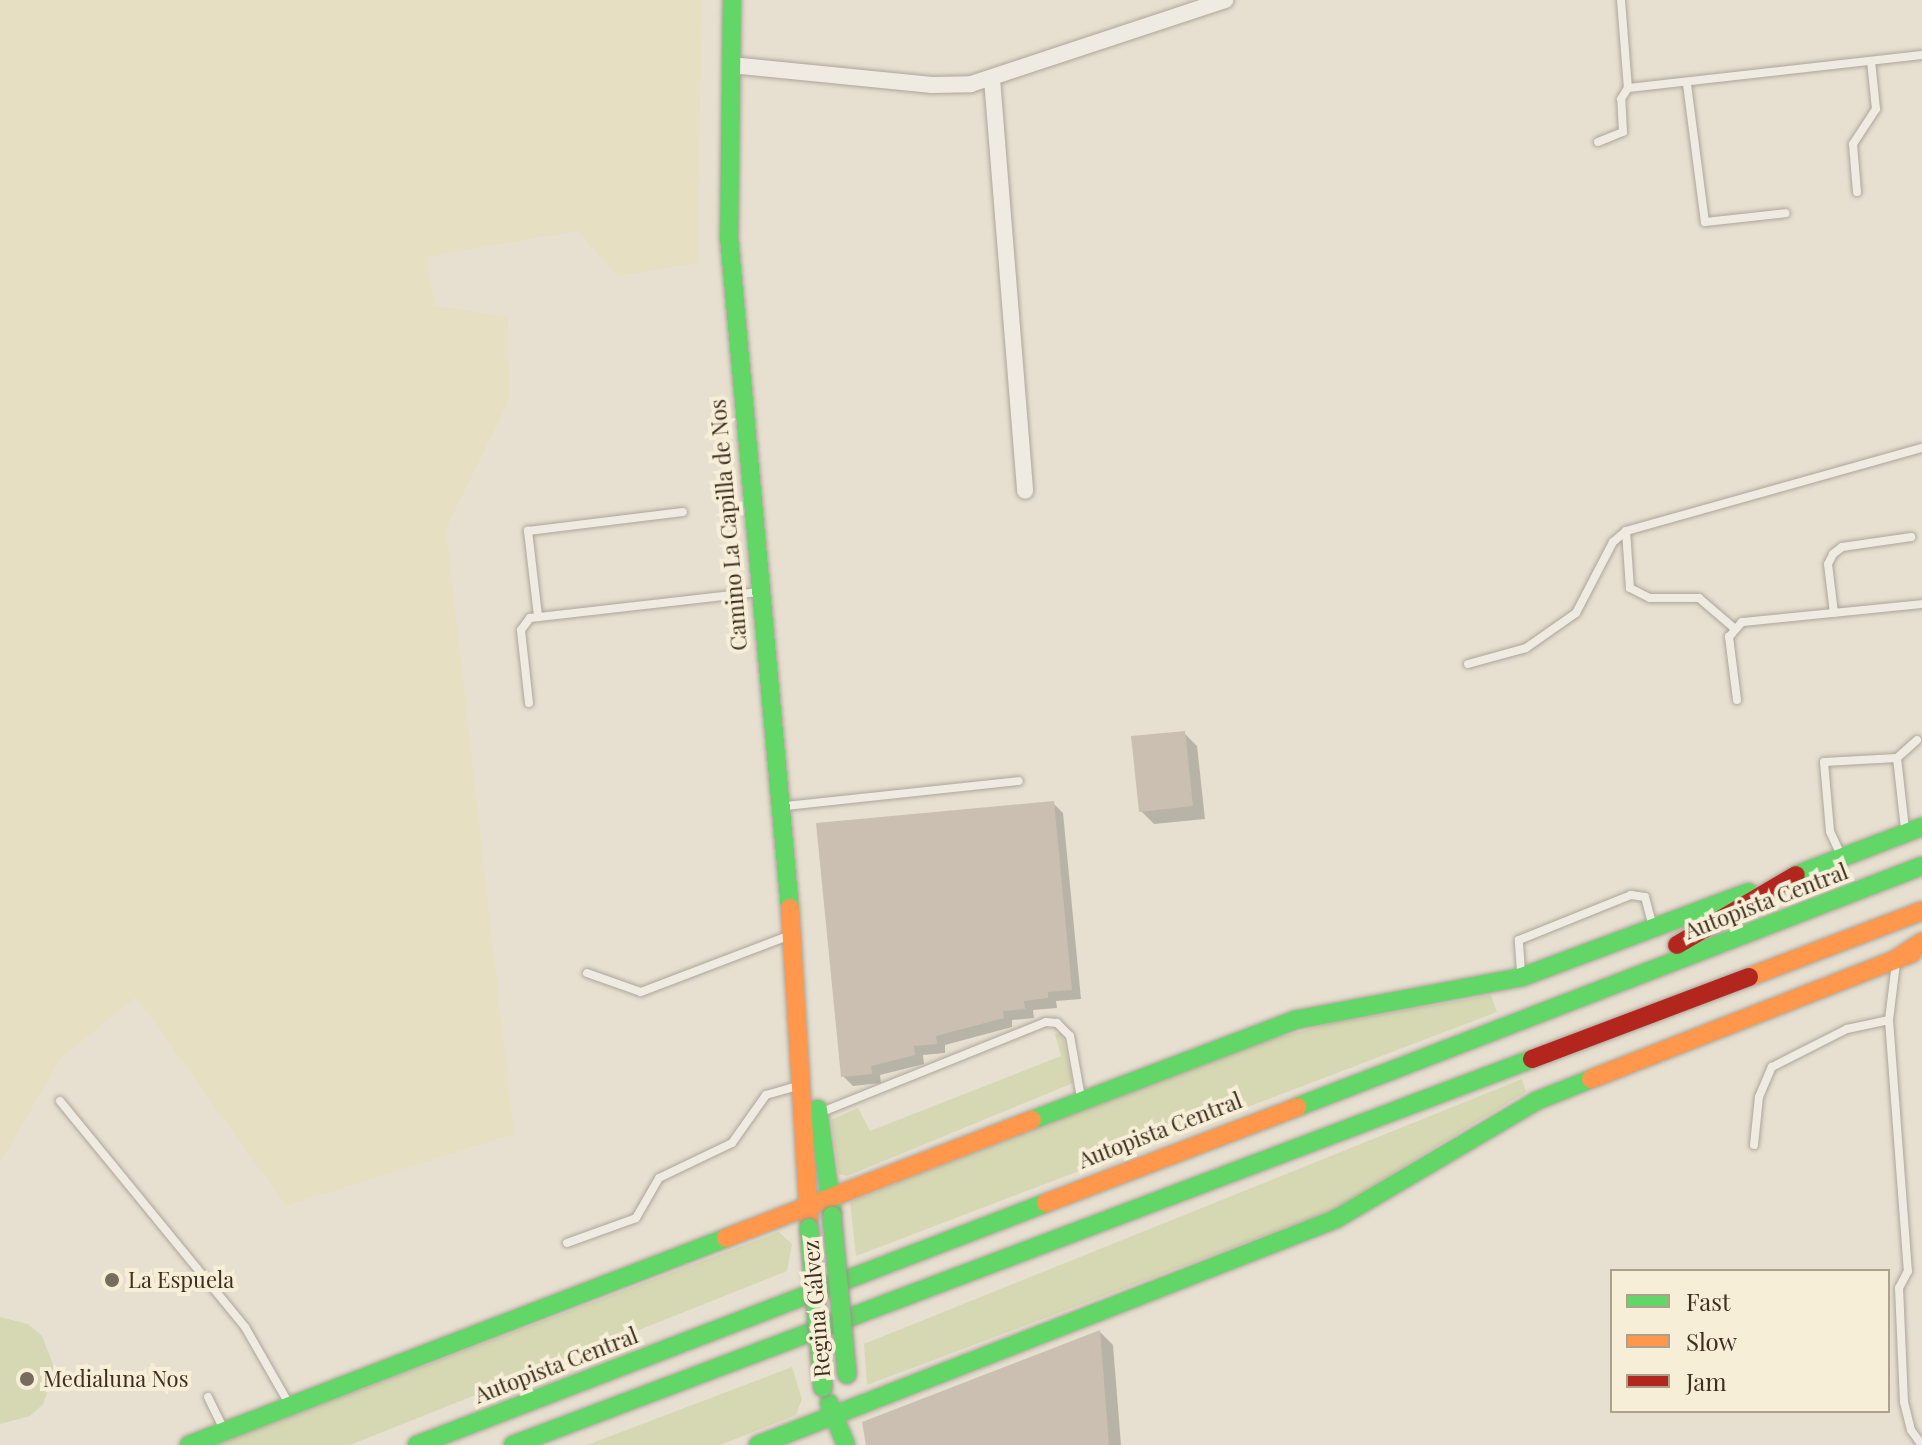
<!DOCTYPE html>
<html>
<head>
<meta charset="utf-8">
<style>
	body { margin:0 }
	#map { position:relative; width:1922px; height:1445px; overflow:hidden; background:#e7e0d1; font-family:"Playfair Display",serif }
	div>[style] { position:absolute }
	.farmland>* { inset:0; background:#e6dfc2 }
	.green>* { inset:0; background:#d6d7b3 }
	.shadow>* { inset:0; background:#0003 }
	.building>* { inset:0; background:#cbbfb2 }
	.roads { filter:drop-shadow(0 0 2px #ada599) drop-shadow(0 0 2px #ada599) }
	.lane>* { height:8px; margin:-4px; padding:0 4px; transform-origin:4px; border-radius:4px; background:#efebe3 }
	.street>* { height:16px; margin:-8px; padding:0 8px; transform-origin:8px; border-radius:8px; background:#efebe3 }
	.fast>* { height:18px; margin:-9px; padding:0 9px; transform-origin:9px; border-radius:9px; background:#63d668 }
	.slow>* { height:18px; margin:-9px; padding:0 9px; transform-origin:9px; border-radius:9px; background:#ff974d }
	.jam>* { height:18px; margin:-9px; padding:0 9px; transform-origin:9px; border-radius:9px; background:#b3261e }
	.bridges { filter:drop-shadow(0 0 2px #9c958a) drop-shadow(0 0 2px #9c958a) }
	.fast-bridge>* { height:18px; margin:-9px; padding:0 9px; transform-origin:9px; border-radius:9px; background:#63d668 }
	.dots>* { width:22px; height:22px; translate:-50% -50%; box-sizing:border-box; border:4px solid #f7eed8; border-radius:50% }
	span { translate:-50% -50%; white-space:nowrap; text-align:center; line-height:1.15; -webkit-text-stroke:8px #f7eed8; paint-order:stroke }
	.street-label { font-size:22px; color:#3d2e20 }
	.poi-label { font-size:22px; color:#3d2e20 }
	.left { translate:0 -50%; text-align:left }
	.legend { position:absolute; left:1610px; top:1269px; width:280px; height:144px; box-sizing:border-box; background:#f7eed8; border:2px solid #ada18e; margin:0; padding:10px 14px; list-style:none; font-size:24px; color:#3d2e20 }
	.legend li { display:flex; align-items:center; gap:16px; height:40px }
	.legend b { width:40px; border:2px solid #ada18e }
</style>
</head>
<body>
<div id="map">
	<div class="farmland">
		<i style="clip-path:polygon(0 0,702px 0,697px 263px,617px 276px,577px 231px,427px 257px,434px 305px,508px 317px,509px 400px,446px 529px,514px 1134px,286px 1206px,136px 997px,61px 1058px,0 1163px)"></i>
	</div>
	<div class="green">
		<i style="clip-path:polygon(1491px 995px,1497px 1012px,856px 1256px,850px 1202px,1234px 1049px,1333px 1023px)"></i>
		<i style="clip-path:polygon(1062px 1033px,1073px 1083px,847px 1176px,839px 1174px,831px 1120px,858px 1108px,870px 1131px,1061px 1056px,1055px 1034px)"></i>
		<i style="clip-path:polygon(1522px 1079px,1526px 1092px,1332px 1210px,867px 1385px,864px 1344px)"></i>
		<i style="clip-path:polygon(779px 1232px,792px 1244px,787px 1271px,350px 1445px,215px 1445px)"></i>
		<i style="clip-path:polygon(0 1317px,28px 1324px,42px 1336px,55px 1370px,43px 1404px,30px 1416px,0 1424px)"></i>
		<i style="clip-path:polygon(792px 1367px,802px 1399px,796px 1415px,720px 1445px,587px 1445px)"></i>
	</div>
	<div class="shadow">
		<i style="clip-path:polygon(1184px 733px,1197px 746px,1205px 819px,1154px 824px,1141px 811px)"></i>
		<i style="clip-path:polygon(1053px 803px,1063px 813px,1081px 999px,1056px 1001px,1057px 1008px,1033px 1010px,1034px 1018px,1012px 1020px,1012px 1027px,945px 1045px,945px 1053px,923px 1055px,924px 1064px,880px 1075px,881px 1083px,853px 1086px,843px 1076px)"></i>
		<i style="clip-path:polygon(1100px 1332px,1113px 1345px,1121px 1445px,868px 1445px)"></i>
	</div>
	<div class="building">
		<i style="clip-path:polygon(1185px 731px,1193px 806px,1139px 812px,1131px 736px)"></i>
		<i style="clip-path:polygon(1054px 801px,1072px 990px,1048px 992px,1048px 998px,1024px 1001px,1025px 1009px,1003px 1011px,1004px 1018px,936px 1036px,937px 1044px,914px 1046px,915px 1055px,871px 1066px,872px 1074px,841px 1077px,816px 823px)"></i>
		<i style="clip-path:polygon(1100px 1330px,1109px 1445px,866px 1445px,862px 1422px)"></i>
	</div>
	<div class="roads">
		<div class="lane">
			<i style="left:1621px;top:0;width:88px;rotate:85.5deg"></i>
			<i style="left:1687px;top:84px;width:139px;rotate:82.6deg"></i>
			<i style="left:1705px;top:222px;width:81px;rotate:-6.3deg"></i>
			<i style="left:1598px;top:142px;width:27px;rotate:-22deg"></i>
			<i style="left:1623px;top:132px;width:33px;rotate:-93deg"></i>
			<i style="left:1621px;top:99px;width:13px;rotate:-58deg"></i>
			<i style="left:1628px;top:88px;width:296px;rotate:-6.4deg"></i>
			<i style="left:1857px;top:192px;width:48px;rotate:-94.8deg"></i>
			<i style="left:1853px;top:144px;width:42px;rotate:-56.7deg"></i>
			<i style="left:1876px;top:109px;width:48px;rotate:-95.9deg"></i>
			<i style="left:1626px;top:531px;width:57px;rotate:86deg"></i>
			<i style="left:1630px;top:588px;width:22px;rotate:27deg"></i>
			<i style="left:1650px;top:598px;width:49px"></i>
			<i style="left:1699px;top:598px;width:46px;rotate:40.6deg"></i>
			<i style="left:1834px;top:613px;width:49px;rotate:-97deg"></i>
			<i style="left:1828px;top:564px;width:11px;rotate:-63deg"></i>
			<i style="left:1833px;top:554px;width:11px;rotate:-38deg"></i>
			<i style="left:1842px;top:547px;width:70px;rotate:-8.2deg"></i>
			<i style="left:538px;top:616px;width:86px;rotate:-96.7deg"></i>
			<i style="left:528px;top:531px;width:156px;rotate:-7deg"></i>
			<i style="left:1468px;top:664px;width:60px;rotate:-15.4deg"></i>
			<i style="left:1526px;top:648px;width:61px;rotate:-35deg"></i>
			<i style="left:1576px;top:613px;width:80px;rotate:-62.5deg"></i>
			<i style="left:1613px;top:542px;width:17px;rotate:-40deg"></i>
			<i style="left:1626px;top:531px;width:307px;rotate:-15.7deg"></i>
			<i style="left:1737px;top:700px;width:64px;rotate:-97.2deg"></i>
			<i style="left:1729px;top:637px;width:20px;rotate:-49deg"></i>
			<i style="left:1742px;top:622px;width:181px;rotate:-5.7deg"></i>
			<i style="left:529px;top:703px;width:73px;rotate:-96.3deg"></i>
			<i style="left:521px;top:630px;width:15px;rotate:-53deg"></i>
			<i style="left:530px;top:618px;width:228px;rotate:-6.5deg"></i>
			<i style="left:785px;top:806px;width:235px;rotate:-6.1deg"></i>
			<i style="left:1905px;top:829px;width:71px;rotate:-96.4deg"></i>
			<i style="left:1897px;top:758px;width:27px;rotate:-42deg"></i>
			<i style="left:1841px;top:855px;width:26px;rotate:-115deg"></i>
			<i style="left:1830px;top:831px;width:69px;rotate:-95deg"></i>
			<i style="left:1824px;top:762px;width:73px;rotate:-3.1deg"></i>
			<i style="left:1896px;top:963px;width:57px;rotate:97deg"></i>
			<i style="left:1889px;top:1020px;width:252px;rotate:85.7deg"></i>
			<i style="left:1908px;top:1271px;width:19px;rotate:118deg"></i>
			<i style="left:1899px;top:1288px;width:114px;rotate:87.5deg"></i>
			<i style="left:1904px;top:1402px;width:29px;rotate:76deg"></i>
			<i style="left:1911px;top:1430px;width:19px;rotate:54deg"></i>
			<i style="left:1521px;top:972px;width:32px;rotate:-94deg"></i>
			<i style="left:1519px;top:940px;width:121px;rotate:-21.9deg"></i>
			<i style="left:1631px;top:895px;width:14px;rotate:8deg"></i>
			<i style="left:1645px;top:897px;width:30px;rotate:75deg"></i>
			<i style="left:587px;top:973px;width:57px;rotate:19.4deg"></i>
			<i style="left:641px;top:992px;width:160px;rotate:-20.9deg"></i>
			<i style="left:60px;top:1101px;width:292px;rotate:50.7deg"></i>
			<i style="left:245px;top:1327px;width:86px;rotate:60.2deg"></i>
			<i style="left:822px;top:1112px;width:241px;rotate:-21.9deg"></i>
			<i style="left:1046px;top:1022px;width:11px;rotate:5deg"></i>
			<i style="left:1057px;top:1023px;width:18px;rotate:45deg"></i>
			<i style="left:1070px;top:1036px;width:63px;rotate:79.9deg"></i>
			<i style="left:1754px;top:1145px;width:48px;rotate:-84.1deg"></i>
			<i style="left:1759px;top:1097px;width:33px;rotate:-67deg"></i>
			<i style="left:1772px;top:1067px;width:84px;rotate:-26.9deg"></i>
			<i style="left:1847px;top:1029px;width:43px;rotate:-12.1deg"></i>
			<i style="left:567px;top:1243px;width:73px;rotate:-19.9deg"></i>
			<i style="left:636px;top:1218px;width:46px;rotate:-60.1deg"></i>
			<i style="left:659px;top:1178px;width:81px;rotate:-25.6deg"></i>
			<i style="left:732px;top:1143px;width:59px;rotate:-54.7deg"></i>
			<i style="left:766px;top:1095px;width:36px;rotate:-16deg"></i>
			<i style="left:208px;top:1397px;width:37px;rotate:64deg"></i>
		</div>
		<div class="street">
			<i style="left:731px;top:65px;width:202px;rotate:5.7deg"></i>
			<i style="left:932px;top:85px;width:39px;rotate:-1deg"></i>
			<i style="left:971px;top:84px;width:268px;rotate:-18.3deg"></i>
			<i style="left:992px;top:79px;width:413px;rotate:85.4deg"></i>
		</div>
		<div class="fast">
			<i style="left:732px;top:0;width:237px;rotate:90.7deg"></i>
			<i style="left:729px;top:237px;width:674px;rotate:84.81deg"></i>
			<i style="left:1796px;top:875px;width:135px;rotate:-20.9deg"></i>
			<i style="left:1297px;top:1107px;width:670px;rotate:-21.09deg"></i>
			<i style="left:818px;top:1109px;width:103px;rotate:82.2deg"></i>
			<i style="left:1032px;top:1120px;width:281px;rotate:-20.8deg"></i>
			<i style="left:1295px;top:1020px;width:231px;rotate:-10.7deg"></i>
			<i style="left:1522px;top:977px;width:242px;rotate:-20.5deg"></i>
			<i style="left:829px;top:1403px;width:45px;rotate:68deg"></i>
			<i style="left:189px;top:1445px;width:576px;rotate:-21.08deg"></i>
			<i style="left:417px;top:1445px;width:674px;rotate:-21.04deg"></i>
			<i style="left:513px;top:1445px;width:1090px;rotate:-20.75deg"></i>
			<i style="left:758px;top:1445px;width:621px;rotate:-21.36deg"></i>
			<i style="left:1336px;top:1219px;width:232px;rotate:-30.5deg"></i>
			<i style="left:1536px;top:1101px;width:59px;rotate:-21.8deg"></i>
		</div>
		<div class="slow">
			<i style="left:790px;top:908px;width:311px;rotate:86.5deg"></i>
			<i style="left:1896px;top:959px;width:31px;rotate:-33deg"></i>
			<i style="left:1749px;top:977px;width:185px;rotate:-20.9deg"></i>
			<i style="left:1591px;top:1079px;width:345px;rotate:-21.4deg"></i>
			<i style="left:1046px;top:1203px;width:269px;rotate:-20.9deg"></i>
			<i style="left:726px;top:1238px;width:328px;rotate:-21.1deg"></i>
		</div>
		<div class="jam">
			<i style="left:1677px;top:945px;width:138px;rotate:-30.5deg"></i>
			<i style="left:1532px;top:1059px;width:232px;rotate:-20.7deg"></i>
		</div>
	</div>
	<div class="bridges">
		<div class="fast-bridge">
			<i style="left:832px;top:1216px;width:159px;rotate:84.6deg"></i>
			<i style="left:809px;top:1228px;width:160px;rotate:85deg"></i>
		</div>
	</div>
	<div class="dots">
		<i style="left:112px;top:1280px;background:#786c5e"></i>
		<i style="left:27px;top:1379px;background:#786c5e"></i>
	</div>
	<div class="street-label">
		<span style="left:728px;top:525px;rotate:-95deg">Camino La Capilla de Nos</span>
		<span style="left:1766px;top:901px;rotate:-21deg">Autopista Central</span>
		<span style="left:1160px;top:1130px;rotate:-21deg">Autopista Central</span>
		<span style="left:816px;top:1309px;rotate:-95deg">Regina Gálvez</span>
		<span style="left:556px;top:1365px;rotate:-21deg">Autopista Central</span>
	</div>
	<div class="poi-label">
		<span class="left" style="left:128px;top:1280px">La Espuela</span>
		<span class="left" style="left:43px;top:1379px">Medialuna Nos</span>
	</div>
	<ul class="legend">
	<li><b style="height:10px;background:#63d668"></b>Fast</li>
	<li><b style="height:10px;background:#ff974d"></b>Slow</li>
	<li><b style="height:10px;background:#b3261e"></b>Jam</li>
	</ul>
</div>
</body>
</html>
